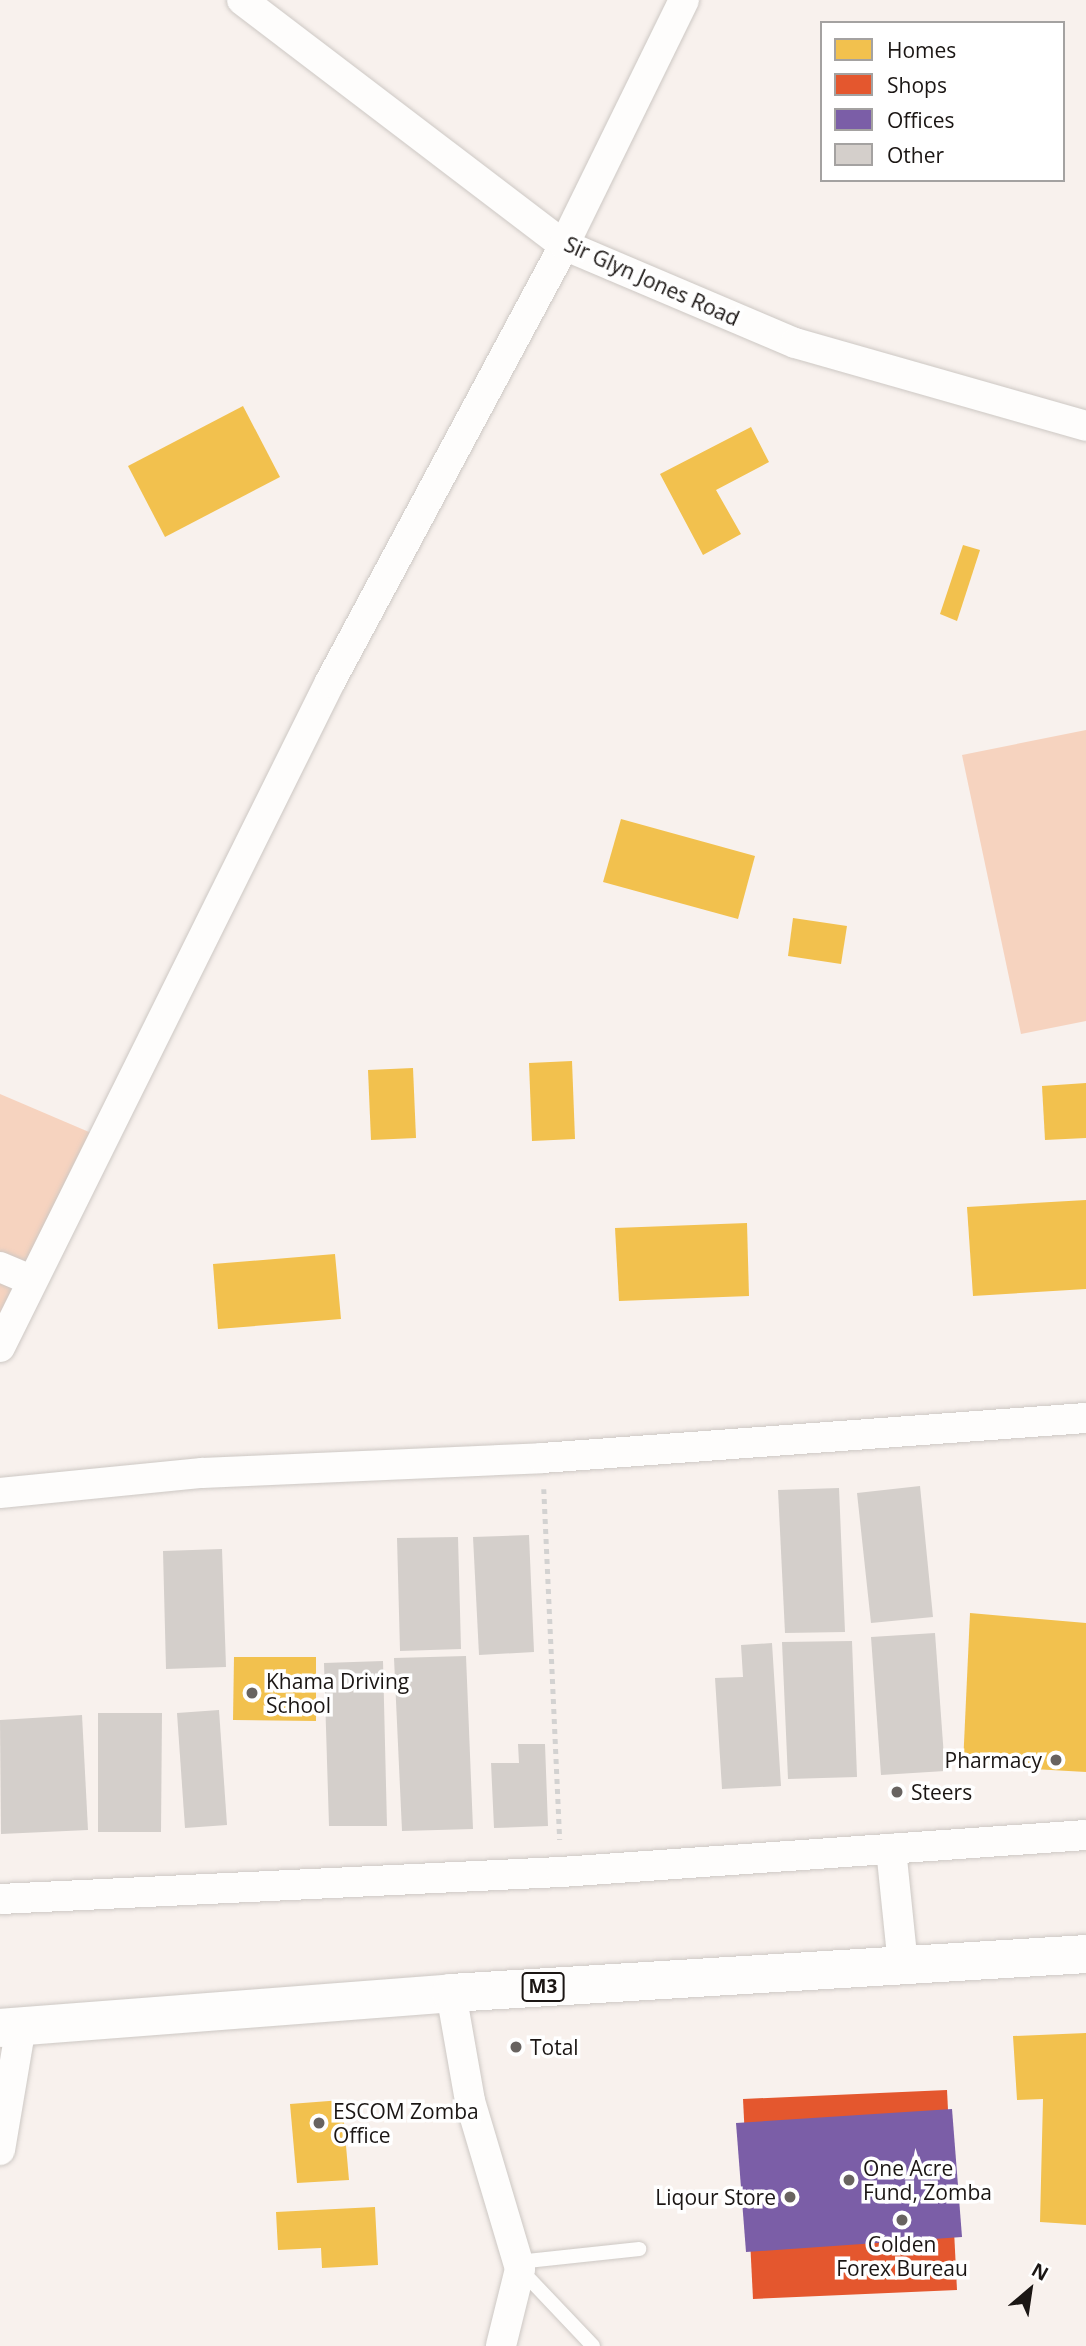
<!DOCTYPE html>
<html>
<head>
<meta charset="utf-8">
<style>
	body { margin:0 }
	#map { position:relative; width:1086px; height:2346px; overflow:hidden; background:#f8f1ed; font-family:"Open Sans",sans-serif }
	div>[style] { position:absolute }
	.green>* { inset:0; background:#f6d3bf }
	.homes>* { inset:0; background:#f2c14e }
	.shops>* { inset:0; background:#e4572e }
	.offices>* { inset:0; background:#7b5ea7 }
	.building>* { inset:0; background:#d4cfcb }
	.path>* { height:4.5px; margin-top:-2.25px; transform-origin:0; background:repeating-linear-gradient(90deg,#d3d2d1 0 5px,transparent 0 10px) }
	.roads { filter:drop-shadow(0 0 2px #cdc8c4) drop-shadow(0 0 2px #cdc8c4) }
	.lane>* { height:14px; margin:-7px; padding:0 7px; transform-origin:7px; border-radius:7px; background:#fefdfc }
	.street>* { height:30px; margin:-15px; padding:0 15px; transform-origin:15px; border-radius:15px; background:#fefdfc }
	.highway>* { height:38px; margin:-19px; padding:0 19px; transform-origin:19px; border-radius:19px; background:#fefdfc }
	.dots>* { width:19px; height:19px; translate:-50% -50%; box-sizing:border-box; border:4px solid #fff; border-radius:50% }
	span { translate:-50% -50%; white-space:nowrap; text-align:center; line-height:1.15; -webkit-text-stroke:7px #fff; paint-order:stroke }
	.shield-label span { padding:2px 5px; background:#fff; border:2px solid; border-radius:5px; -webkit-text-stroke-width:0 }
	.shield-label { font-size:19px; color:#1b1614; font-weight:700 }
	.street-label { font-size:21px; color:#1b1614 }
	.poi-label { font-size:21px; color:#1b1614 }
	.left { translate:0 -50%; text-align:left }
	.right { translate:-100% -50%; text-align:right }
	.legend { position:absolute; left:820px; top:21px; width:245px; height:161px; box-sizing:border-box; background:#fff; border:2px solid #a4a2a1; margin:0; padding:9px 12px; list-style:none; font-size:21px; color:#1b1614 }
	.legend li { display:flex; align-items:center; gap:14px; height:35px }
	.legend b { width:35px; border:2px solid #a4a2a1 }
	.north { position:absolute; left:995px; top:2255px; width:70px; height:70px; -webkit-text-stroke:5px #fff; paint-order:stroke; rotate:29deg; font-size:19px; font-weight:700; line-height:28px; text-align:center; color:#1b1614 }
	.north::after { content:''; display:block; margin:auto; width:24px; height:32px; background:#1b1614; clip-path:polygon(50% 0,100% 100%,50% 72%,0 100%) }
</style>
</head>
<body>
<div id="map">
	<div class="green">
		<i style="clip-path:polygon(1086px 730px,1086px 1021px,1021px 1034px,962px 755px)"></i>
		<i style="clip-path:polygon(0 1094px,103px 1138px,0 1347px)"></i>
	</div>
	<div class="homes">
		<i style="clip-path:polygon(243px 406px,280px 477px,165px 537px,128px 466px)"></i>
		<i style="clip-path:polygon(751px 427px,769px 462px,716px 490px,741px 534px,703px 555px,660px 474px)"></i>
		<i style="clip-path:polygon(963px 545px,980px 550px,957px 621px,940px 614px)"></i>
		<i style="clip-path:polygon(621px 819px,755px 856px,738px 919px,603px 882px)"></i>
		<i style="clip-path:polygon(793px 918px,847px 926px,841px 964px,788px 956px)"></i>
		<i style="clip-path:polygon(572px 1061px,575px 1139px,532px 1141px,529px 1063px)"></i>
		<i style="clip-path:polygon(413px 1068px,416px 1138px,371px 1140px,368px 1070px)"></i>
		<i style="clip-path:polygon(1086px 1083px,1086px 1138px,1045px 1140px,1042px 1086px)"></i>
		<i style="clip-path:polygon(1086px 1200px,1086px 1289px,973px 1296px,967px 1207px)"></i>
		<i style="clip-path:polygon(747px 1223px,749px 1296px,619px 1301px,615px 1228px)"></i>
		<i style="clip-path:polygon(335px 1254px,341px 1319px,218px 1329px,213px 1264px)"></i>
		<i style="clip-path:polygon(970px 1613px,1086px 1623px,1086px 1772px,963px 1765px)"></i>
		<i style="clip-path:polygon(234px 1657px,316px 1657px,316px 1721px,233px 1720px)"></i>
		<i style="clip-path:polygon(1086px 2033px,1086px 2225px,1040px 2222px,1043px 2099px,1017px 2100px,1013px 2036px)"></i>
		<i style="clip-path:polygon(342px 2100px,349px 2180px,297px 2183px,290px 2104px)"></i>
		<i style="clip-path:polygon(375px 2207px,378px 2265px,322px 2268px,321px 2248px,278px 2250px,276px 2212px)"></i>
	</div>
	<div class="shops">
		<i style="clip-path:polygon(947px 2090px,957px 2290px,753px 2299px,743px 2099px)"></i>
	</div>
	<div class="offices">
		<i style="clip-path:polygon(952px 2109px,962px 2237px,746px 2252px,736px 2123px)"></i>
	</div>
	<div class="building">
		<i style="clip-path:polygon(920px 1486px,933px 1617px,871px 1623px,857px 1493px)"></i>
		<i style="clip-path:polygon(839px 1488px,845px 1632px,785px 1633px,778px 1490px)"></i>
		<i style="clip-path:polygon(529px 1535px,534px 1652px,479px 1655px,473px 1537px)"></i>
		<i style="clip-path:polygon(458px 1537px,461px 1649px,400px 1651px,397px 1538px)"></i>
		<i style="clip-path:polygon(222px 1549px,226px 1667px,166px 1669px,163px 1551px)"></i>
		<i style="clip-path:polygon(935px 1633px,945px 1771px,881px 1775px,871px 1637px)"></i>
		<i style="clip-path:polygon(852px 1641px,857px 1777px,788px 1779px,782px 1642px)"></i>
		<i style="clip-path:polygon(772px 1643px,781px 1786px,722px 1789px,715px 1678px,743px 1677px,741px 1645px)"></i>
		<i style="clip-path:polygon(466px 1656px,473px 1829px,402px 1831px,394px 1658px)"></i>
		<i style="clip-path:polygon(383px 1661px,387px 1826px,329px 1826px,324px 1663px)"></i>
		<i style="clip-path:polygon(219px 1710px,227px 1825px,185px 1828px,177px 1713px)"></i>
		<i style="clip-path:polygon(98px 1713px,162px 1713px,161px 1832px,98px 1832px)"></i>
		<i style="clip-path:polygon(82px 1715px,88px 1830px,1px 1834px,0 1720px)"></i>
		<i style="clip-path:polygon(518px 1744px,545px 1744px,548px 1826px,494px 1828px,491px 1763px,519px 1763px)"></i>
	</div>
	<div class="path">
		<i style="left:544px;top:1489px;width:351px;rotate:87.4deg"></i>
	</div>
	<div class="roads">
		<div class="lane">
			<i style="left:518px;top:2262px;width:122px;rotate:-6.1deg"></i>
			<i style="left:520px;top:2269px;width:106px;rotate:46.5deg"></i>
		</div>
		<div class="street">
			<i style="left:242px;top:0;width:405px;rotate:37.3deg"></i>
			<i style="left:564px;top:245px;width:251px;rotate:23deg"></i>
			<i style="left:795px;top:343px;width:303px;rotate:15.9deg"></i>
			<i style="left:0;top:1267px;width:33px;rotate:23deg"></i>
			<i style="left:0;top:1347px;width:742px;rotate:-63.61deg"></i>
			<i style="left:330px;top:682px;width:496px;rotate:-61.8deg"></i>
			<i style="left:564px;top:245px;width:273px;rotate:-63.9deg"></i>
			<i style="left:0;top:1493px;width:203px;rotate:-5.7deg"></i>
			<i style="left:202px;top:1473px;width:340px;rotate:-2.5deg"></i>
			<i style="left:542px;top:1458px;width:545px;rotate:-4.21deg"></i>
			<i style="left:891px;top:1849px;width:117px;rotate:84.1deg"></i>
			<i style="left:0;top:1899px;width:562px;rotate:-2.76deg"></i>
			<i style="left:561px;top:1872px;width:526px;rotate:-4.03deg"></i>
			<i style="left:451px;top:1993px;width:110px;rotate:80deg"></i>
			<i style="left:470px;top:2101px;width:175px;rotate:73.4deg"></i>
			<i style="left:520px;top:2269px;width:79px;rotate:103.9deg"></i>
			<i style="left:0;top:2150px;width:126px;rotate:-80.4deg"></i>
		</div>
		<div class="highway">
			<i style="left:0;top:2028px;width:452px;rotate:-4.4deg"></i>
			<i style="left:451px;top:1993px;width:636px;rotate:-3.51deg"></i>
		</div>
	</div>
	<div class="dots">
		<i style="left:252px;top:1693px;background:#686360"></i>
		<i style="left:1056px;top:1760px;background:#686360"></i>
		<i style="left:897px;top:1792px;background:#686360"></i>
		<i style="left:516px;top:2047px;background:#686360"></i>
		<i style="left:319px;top:2123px;background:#686360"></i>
		<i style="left:849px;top:2180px;background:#686360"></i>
		<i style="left:790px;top:2197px;background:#686360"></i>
		<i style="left:902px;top:2220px;background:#686360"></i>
	</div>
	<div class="shield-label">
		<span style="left:543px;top:1987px">M3</span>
	</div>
	<div class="street-label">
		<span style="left:652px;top:281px;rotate:24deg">Sir Glyn Jones Road</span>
	</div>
	<div class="poi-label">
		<span class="left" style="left:266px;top:1693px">Khama Driving<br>School</span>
		<span class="right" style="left:1042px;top:1760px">Pharmacy</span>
		<span class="left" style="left:911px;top:1792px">Steers</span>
		<span class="left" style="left:530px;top:2047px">Total</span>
		<span class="left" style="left:333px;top:2123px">ESCOM Zomba<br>Office</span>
		<span class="left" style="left:863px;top:2180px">One Acre<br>Fund, Zomba</span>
		<span class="right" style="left:776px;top:2197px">Liqour Store</span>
		<span style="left:902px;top:2256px">Colden<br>Forex Bureau</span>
	</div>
	<ul class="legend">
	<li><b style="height:19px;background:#f2c14e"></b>Homes</li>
	<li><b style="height:19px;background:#e4572e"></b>Shops</li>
	<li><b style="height:19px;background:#7b5ea7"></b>Offices</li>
	<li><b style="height:19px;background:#d4cfcb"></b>Other</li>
	</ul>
	<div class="north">N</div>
</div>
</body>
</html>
